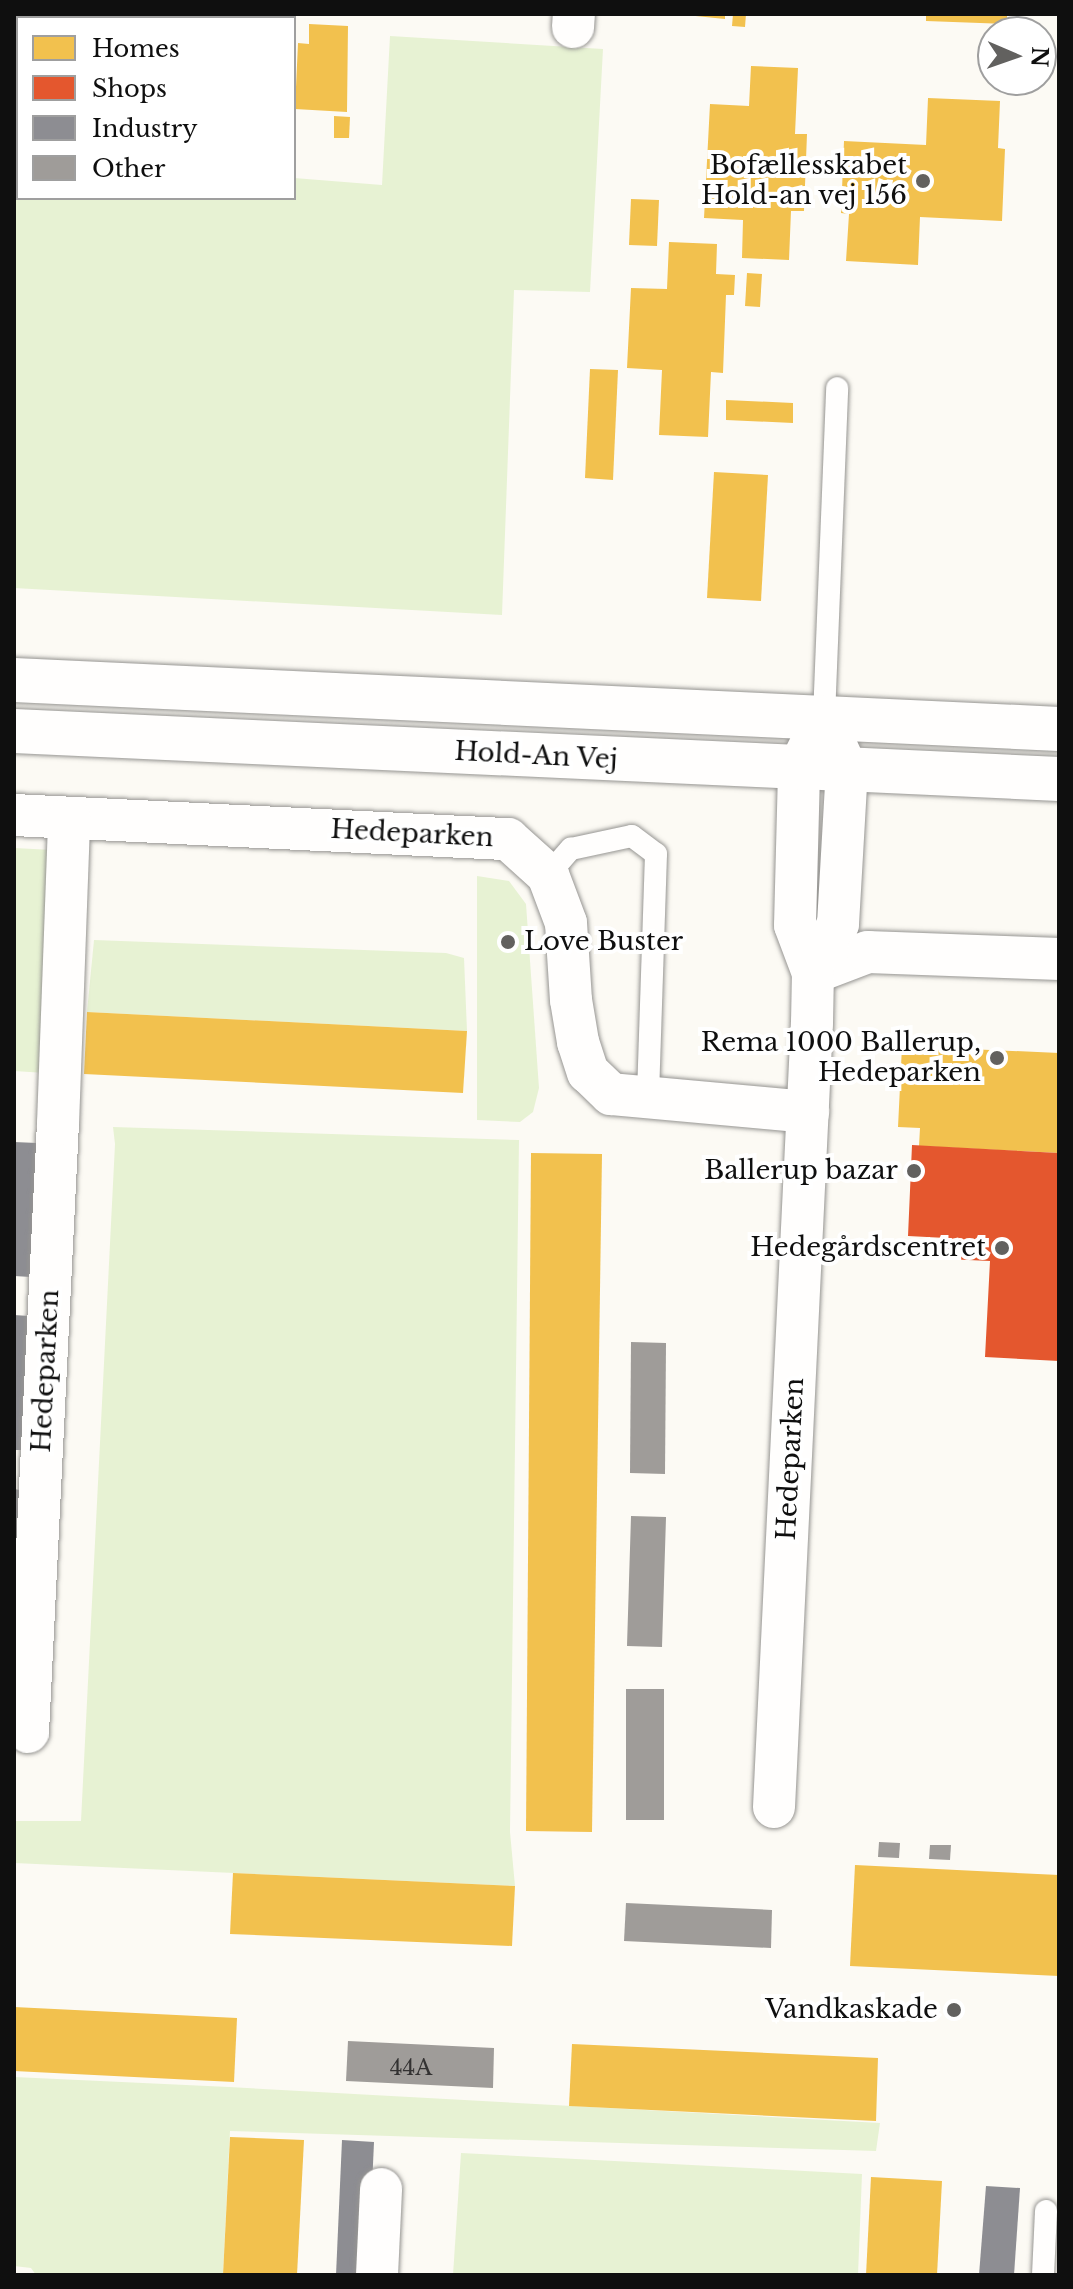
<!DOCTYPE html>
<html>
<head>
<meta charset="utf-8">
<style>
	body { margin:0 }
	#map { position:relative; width:1073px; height:2289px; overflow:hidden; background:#fcfaf4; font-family:"Libre Baskerville",serif }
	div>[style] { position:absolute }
	.green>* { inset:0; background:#e7f2d3 }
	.homes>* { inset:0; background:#f2c14e }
	.shops>* { inset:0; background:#e4572e }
	.industry>* { inset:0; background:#8d8d92 }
	.building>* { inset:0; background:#9f9c99 }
	.roads { filter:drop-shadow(0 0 2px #969592) drop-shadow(0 0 2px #969592) }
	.service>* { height:22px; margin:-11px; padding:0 11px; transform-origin:11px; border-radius:11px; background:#fffefd }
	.minor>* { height:42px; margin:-21px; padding:0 21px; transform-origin:21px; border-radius:21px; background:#fffefd }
	.tertiary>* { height:44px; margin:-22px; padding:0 22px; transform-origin:22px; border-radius:22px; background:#fffefd }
	.dots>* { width:22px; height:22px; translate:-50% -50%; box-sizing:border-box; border:4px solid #fff; border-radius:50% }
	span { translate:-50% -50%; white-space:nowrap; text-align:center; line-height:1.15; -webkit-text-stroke:8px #fff; paint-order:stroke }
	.number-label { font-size:22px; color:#333232 }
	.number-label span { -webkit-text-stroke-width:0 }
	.poi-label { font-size:26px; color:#0f0f0f }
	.right { translate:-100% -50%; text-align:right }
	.left { translate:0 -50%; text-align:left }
	.street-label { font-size:26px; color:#0f0f0f }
	.frame { position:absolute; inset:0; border:16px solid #0f0f0f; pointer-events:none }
	.legend { position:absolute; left:16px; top:16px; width:280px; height:184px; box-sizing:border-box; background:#fff; border:2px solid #9f9f9f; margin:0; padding:10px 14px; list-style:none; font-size:24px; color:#0f0f0f }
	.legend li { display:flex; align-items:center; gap:16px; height:40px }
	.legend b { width:40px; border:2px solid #9f9f9f }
	.north { position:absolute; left:977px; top:16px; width:80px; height:80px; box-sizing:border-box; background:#fff; border:2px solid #9f9f9f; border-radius:50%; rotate:92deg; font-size:22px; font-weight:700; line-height:32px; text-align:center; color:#0f0f0f }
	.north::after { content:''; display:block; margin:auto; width:28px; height:36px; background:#62615f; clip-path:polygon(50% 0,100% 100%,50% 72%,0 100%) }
</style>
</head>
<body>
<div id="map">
	<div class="green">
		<i style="clip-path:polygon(390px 36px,603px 49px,590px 292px,514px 290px,502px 615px,14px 588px,14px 154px,18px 154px,18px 198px,294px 198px,294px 178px,382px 185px)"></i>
		<i style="clip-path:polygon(14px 848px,53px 850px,45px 1073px,14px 1071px)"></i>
		<i style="clip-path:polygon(477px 876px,509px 881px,526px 904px,539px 1088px,533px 1112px,520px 1122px,477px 1120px)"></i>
		<i style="clip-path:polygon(94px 940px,446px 953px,464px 958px,467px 1031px,87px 1012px)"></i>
		<i style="clip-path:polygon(113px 1127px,519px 1140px,510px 1832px,515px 1886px,14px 1863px,14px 1821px,81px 1821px,115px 1144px)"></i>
		<i style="clip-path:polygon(14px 2077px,229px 2087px,880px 2123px,876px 2151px,230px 2131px,223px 2275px,36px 2275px,31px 2268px,14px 2266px)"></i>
		<i style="clip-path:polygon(461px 2153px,862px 2174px,858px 2275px,453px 2275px)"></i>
	</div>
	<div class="homes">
		<i style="clip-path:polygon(66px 14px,114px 15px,114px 18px,66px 18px)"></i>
		<i style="clip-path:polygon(676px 14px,725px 14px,725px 19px)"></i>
		<i style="clip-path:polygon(733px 14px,746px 14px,745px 27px,732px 26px)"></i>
		<i style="clip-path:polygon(926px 14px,1007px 14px,1007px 24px,926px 21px)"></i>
		<i style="clip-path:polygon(309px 24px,348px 26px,347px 112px,295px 109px,298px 43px,309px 44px)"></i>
		<i style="clip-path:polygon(751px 66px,798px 68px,795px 134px,807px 134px,804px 211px,791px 211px,789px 260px,742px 258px,743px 220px,704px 218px,710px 104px,749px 106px)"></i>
		<i style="clip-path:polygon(928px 98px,1000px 101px,998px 148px,1005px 149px,1002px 221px,920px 217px,918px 265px,846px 261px,849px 214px,841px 213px,844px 141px,926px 145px)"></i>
		<i style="clip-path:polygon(334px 116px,350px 117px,349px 138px,334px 138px)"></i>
		<i style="clip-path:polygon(631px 199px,659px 200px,657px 246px,629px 245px)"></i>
		<i style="clip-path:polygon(669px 242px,717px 244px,716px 274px,735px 275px,734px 295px,726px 295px,723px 373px,711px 372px,708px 437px,659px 435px,662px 370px,627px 368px,631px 288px,667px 289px)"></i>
		<i style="clip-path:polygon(747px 273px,762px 274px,760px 307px,745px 306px)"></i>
		<i style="clip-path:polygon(590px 369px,618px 370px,613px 480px,585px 478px)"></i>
		<i style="clip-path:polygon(726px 400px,793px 403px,793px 423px,726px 420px)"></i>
		<i style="clip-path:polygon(714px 472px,768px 475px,761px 601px,707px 598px)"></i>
		<i style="clip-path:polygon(87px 1012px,467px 1031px,463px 1093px,84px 1074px)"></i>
		<i style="clip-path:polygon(902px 1046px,1059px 1053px,1059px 1153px,919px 1146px,920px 1128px,898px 1127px)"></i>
		<i style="clip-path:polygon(531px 1153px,602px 1154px,592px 1832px,526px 1831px)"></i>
		<i style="clip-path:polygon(855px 1865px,1059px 1875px,1059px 1976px,850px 1966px)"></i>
		<i style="clip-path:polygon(233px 1873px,515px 1886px,512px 1946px,230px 1934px)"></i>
		<i style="clip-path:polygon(14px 2007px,237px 2018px,234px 2082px,14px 2071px)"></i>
		<i style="clip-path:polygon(572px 2044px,878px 2058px,876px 2121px,569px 2106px)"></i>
		<i style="clip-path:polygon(230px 2137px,304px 2140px,297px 2275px,223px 2275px)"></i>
		<i style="clip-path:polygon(871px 2177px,942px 2181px,937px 2275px,866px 2275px)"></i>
	</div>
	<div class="shops">
		<i style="clip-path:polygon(912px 1145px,1059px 1153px,1059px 1361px,985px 1357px,990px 1261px,946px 1259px,946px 1238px,908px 1236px)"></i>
	</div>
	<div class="industry">
		<i style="clip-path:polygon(14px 1142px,37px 1143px,31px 1277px,14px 1276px)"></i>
		<i style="clip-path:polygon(14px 1315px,29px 1316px,21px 1450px,14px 1450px)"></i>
		<i style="clip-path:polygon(14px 1489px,20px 1490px,16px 1564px,14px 1564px)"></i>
		<i style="clip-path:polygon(342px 2140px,374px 2142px,368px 2275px,336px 2275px)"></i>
		<i style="clip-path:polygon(986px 2186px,1020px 2188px,1014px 2275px,979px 2275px)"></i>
	</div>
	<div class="building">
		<i style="clip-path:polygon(631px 1342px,666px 1343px,665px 1474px,630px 1473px)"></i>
		<i style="clip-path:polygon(631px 1516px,666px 1517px,662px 1647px,627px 1646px)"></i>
		<i style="clip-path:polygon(626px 1689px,664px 1689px,664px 1820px,626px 1820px)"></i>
		<i style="clip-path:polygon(879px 1842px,900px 1843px,899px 1858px,878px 1857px)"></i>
		<i style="clip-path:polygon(930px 1845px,951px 1845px,950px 1860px,929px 1859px)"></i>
		<i style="clip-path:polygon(626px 1903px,772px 1910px,771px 1948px,624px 1941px)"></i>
		<i style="clip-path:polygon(348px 2041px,494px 2048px,493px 2088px,346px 2081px)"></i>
	</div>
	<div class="roads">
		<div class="service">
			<i style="left:824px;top:717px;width:329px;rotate:-87.7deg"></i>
			<i style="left:548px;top:875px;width:35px;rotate:-49deg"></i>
			<i style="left:571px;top:849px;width:62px;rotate:-12deg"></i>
			<i style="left:632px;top:836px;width:30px;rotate:37deg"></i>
			<i style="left:656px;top:854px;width:246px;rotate:91.9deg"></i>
			<i style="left:1043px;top:2275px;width:64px;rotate:-87.3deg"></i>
		</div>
		<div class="minor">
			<i style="left:573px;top:27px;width:13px;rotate:-86deg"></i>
			<i style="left:14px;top:815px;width:495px;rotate:2.8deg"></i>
			<i style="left:508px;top:839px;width:54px;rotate:42deg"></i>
			<i style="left:548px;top:875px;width:51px;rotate:69.4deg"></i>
			<i style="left:566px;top:923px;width:77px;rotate:86.3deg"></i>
			<i style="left:571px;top:1000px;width:43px;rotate:80.5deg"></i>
			<i style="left:578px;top:1042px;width:32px;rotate:72deg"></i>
			<i style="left:588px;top:1072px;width:32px;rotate:44deg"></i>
			<i style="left:611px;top:1094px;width:198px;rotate:5.2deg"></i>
			<i style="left:813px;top:973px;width:55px;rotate:-63deg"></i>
			<i style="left:838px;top:924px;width:154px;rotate:-86.7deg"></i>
			<i style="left:847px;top:770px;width:37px;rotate:-114deg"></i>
			<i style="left:813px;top:973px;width:59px;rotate:-20.9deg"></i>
			<i style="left:868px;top:952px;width:191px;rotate:2.1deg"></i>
			<i style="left:28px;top:1732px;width:609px;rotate:-87.18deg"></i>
			<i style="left:58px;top:1124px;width:306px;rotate:-87.9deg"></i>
			<i style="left:774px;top:1807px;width:785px;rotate:-87.23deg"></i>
			<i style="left:812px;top:1023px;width:50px;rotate:-88.9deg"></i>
			<i style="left:813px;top:973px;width:51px;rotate:-110.6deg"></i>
			<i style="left:795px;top:925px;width:157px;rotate:-88.5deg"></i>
			<i style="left:799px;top:768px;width:57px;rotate:-63.9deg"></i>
			<i style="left:377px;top:2275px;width:86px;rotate:-87.3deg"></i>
		</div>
		<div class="tertiary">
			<i style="left:14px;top:680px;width:1046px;rotate:2.68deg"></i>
			<i style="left:14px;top:731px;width:1046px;rotate:2.63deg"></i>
		</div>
	</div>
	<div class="dots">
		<i style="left:923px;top:181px;background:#62615f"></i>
		<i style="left:508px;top:942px;background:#62615f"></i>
		<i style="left:997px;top:1058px;background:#62615f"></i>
		<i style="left:914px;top:1171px;background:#62615f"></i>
		<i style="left:1002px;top:1248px;background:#62615f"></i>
		<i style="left:954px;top:2010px;background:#62615f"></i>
	</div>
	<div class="number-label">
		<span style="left:411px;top:2068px">44A</span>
	</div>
	<div class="poi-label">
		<span class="right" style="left:907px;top:181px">Bofællesskabet<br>Hold-an vej 156</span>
		<span class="left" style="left:524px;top:942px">Love Buster</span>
		<span class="right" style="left:981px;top:1058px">Rema 1000 Ballerup,<br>Hedeparken</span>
		<span class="right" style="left:898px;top:1171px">Ballerup bazar</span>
		<span class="right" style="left:986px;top:1248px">Hedegårdscentret</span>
		<span class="right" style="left:938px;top:2010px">Vandkaskade</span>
	</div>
	<div class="street-label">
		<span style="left:536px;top:756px;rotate:3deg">Hold-An Vej</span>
		<span style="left:412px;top:834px;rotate:3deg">Hedeparken</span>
		<span style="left:46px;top:1371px;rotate:-87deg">Hedeparken</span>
		<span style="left:791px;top:1459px;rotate:-87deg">Hedeparken</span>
	</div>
	<div class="frame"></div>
	<ul class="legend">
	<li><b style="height:22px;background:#f2c14e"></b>Homes</li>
	<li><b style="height:22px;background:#e4572e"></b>Shops</li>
	<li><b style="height:22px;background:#8d8d92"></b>Industry</li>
	<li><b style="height:22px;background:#9f9c99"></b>Other</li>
	</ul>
	<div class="north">N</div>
</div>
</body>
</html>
